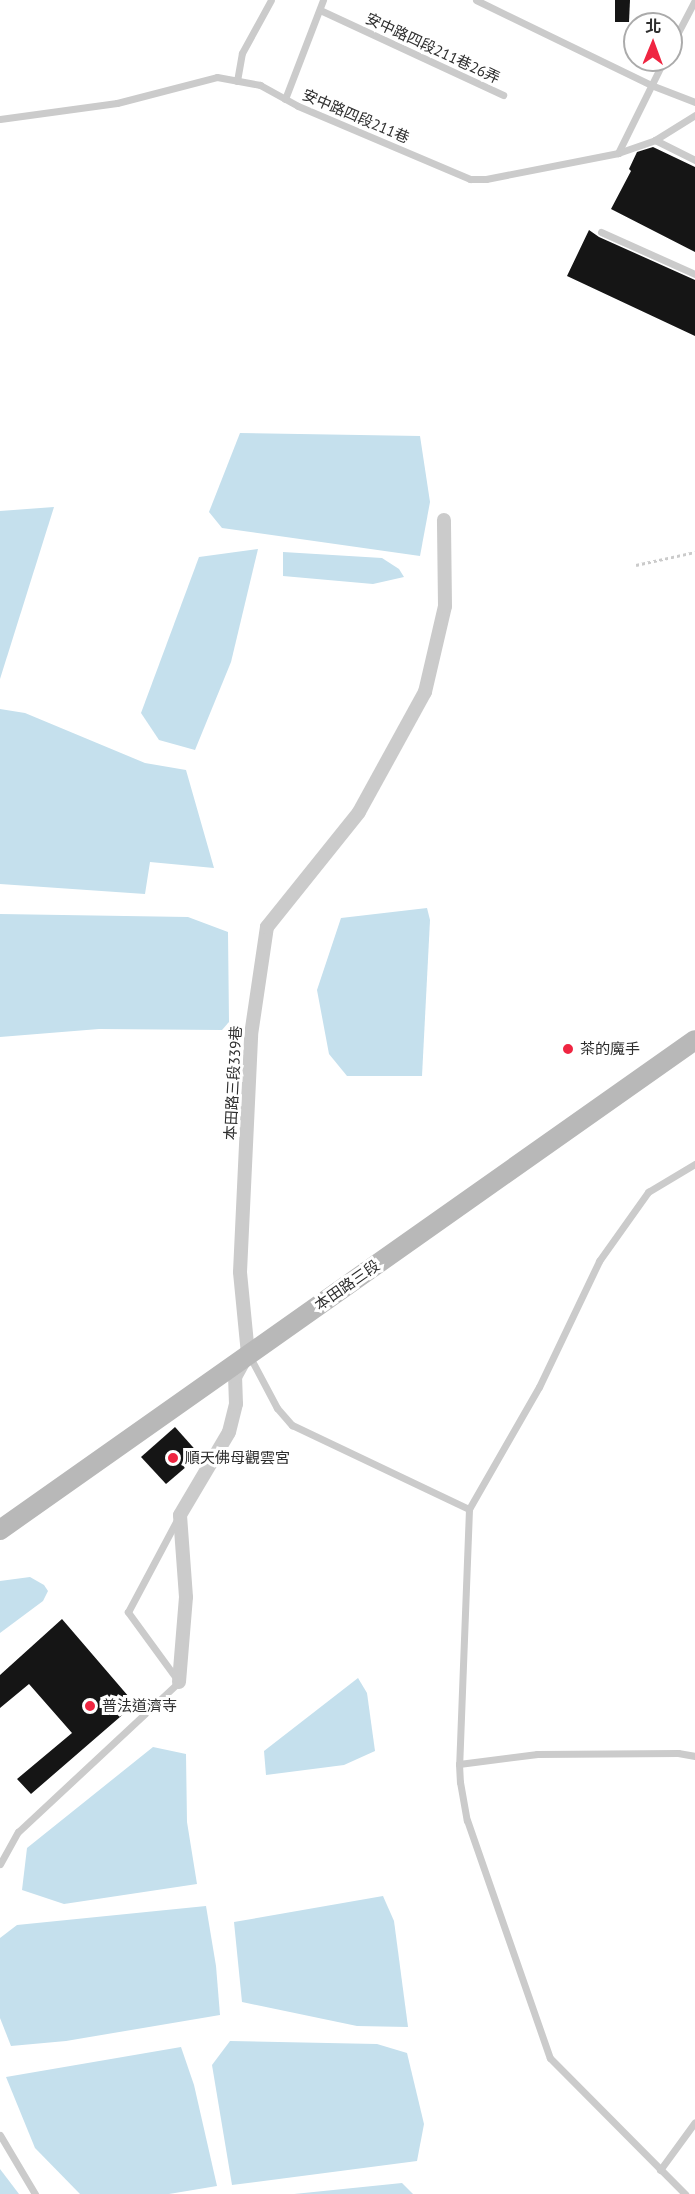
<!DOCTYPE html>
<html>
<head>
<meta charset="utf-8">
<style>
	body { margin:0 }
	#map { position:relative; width:695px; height:2194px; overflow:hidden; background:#fff; font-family:"PT Sans","Noto Sans TC",sans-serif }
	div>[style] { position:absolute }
	.water>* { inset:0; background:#c5e0ed }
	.building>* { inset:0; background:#151515 }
	.path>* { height:3px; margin-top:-1.5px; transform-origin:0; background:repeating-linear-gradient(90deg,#cbcbcb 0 3px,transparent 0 6px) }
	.lane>* { height:7px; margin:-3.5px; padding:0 3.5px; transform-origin:3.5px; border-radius:3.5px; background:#cbcbcb }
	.street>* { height:14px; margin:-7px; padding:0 7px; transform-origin:7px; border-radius:7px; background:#cbcbcb }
	.secondary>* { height:20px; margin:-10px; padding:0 10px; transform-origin:10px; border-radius:10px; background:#b8b8b8 }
	.dots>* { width:16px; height:16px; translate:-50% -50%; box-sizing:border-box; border:3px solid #fff; border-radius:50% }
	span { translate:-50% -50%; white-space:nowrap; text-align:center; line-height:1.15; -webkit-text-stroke:6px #fff; paint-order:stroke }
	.street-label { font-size:15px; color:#2e2e2e }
	.poi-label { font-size:15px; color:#2e2e2e }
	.left { translate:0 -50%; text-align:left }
	.north { position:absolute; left:623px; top:12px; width:60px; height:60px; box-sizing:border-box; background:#fff; border:2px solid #ababab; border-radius:50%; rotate:1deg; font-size:16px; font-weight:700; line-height:24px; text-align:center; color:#2e2e2e }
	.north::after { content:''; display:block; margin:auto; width:21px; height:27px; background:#ef2541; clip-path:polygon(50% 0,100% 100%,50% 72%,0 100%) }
</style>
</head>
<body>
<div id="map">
	<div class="water">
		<i style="clip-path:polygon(240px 433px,420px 436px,430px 502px,420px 556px,222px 528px,209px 512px)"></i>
		<i style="clip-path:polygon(54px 507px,0 679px,0 511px)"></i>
		<i style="clip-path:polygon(258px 549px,231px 662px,195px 750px,159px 740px,141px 713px,199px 557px)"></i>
		<i style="clip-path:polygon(283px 552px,382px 558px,399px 569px,404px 577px,373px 584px,283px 576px)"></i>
		<i style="clip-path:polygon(0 709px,25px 713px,145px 763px,186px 770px,214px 868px,150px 862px,145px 894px,0 884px)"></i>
		<i style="clip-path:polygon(427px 908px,430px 920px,422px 1076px,347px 1076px,329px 1054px,317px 990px,341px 918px)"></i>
		<i style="clip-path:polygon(0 914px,188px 917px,228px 932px,229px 1022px,222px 1030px,99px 1029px,0 1037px)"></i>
		<i style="clip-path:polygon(30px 1577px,44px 1585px,48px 1591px,43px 1601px,0 1633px,0 1581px)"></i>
		<i style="clip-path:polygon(358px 1678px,367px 1693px,375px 1751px,344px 1765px,266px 1775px,264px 1751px)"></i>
		<i style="clip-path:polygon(153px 1747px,186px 1754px,187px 1822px,197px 1884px,64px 1904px,22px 1890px,27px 1848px)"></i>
		<i style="clip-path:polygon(383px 1896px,394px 1921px,408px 2027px,357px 2026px,242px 2002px,234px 1922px)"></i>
		<i style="clip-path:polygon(206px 1906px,216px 1966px,220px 2015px,66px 2041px,11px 2046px,0 2018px,0 1938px,17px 1925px)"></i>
		<i style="clip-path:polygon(230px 2041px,377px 2044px,407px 2053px,424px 2124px,417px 2161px,232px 2185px,212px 2065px)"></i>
		<i style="clip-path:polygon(181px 2047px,194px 2085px,217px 2186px,169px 2194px,80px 2194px,35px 2148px,6px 2077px)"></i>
		<i style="clip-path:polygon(0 2169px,19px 2194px,0 2194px)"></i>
		<i style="clip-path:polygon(402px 2183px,413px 2194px,294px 2194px)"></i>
	</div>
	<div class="building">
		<i style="clip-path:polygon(615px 0,630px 0,629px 22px,615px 22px)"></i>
		<i style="clip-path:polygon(653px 147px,695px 167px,695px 252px,611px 209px,631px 171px,629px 169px,637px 152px)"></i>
		<i style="clip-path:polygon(589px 230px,599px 237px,695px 280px,695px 336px,567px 276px)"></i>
		<i style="clip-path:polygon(175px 1427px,200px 1455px,166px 1484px,141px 1457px)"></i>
		<i style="clip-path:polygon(62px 1619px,135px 1704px,31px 1794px,17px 1779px,72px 1733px,29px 1684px,0 1708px,0 1675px)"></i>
	</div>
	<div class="path">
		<i style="left:636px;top:565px;width:60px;rotate:-12.4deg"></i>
	</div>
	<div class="lane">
		<i style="left:476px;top:0;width:195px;rotate:25.9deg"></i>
		<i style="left:651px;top:85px;width:47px;rotate:21.1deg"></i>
		<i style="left:320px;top:10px;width:202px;rotate:24.9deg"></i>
		<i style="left:671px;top:46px;width:52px;rotate:-62.4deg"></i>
		<i style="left:237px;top:81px;width:28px;rotate:-80deg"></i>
		<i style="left:242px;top:53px;width:60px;rotate:-61.3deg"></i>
		<i style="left:285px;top:99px;width:106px;rotate:-69deg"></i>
		<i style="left:0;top:119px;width:118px;rotate:-7.8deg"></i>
		<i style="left:117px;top:103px;width:103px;rotate:-14.6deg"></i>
		<i style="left:217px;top:77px;width:44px;rotate:10.5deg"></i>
		<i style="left:260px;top:85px;width:43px;rotate:28.9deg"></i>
		<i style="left:298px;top:106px;width:187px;rotate:23deg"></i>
		<i style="left:470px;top:179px;width:16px"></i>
		<i style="left:486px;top:179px;width:135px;rotate:-11.1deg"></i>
		<i style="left:618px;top:153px;width:39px;rotate:-19deg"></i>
		<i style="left:655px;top:140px;width:47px;rotate:-32deg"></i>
		<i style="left:655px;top:140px;width:45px;rotate:26.6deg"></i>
		<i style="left:618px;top:153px;width:104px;rotate:-63.7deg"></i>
		<i style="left:601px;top:232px;width:103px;rotate:24.1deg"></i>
		<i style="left:250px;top:1357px;width:58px;rotate:62.1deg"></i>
		<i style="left:277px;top:1408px;width:23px;rotate:49deg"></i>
		<i style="left:292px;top:1425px;width:196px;rotate:25.4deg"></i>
		<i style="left:469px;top:1509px;width:141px;rotate:-60.2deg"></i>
		<i style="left:539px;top:1387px;width:140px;rotate:-64.5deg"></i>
		<i style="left:599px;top:1261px;width:85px;rotate:-54.6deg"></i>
		<i style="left:648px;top:1192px;width:55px;rotate:-30.8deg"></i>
		<i style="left:469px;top:1509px;width:255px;rotate:92.2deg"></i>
		<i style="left:459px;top:1764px;width:18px;rotate:87deg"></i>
		<i style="left:460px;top:1782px;width:39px;rotate:80deg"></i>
		<i style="left:467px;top:1820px;width:252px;rotate:70.8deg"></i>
		<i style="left:550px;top:2058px;width:192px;rotate:45.2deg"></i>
		<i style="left:459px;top:1764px;width:79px;rotate:-7.3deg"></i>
		<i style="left:537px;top:1754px;width:141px;rotate:-0.4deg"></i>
		<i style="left:678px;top:1753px;width:17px;rotate:10deg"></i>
		<i style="left:0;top:1864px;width:37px;rotate:-61deg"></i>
		<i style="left:18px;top:1832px;width:220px;rotate:-43deg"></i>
		<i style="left:179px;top:1682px;width:87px;rotate:-126.1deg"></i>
		<i style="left:128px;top:1612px;width:106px;rotate:-62deg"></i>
		<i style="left:0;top:2135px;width:69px;rotate:59.3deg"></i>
		<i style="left:660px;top:2170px;width:59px;rotate:-53.9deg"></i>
	</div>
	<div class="street">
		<i style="left:179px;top:1682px;width:85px;rotate:-85.3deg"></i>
		<i style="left:186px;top:1597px;width:82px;rotate:-94.2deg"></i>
		<i style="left:180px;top:1515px;width:96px;rotate:-59.4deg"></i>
		<i style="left:229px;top:1432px;width:29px;rotate:-76deg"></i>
		<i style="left:236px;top:1404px;width:27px;rotate:-92deg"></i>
		<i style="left:235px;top:1377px;width:26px;rotate:-61deg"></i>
		<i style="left:248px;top:1354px;width:82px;rotate:-95.6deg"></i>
		<i style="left:240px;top:1272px;width:237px;rotate:-87.3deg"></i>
		<i style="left:251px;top:1035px;width:109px;rotate:-81.6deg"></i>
		<i style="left:267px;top:927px;width:147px;rotate:-51.3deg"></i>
		<i style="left:359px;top:812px;width:137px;rotate:-61.2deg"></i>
		<i style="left:425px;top:692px;width:88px;rotate:-76.9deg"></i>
		<i style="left:445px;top:606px;width:86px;rotate:-90.7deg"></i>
	</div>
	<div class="secondary">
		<i style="left:0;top:1530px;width:850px;rotate:-35.19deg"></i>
	</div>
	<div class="dots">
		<i style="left:568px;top:1049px;background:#ef2541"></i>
		<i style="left:173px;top:1458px;background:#ef2541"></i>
		<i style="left:90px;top:1706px;background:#ef2541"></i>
	</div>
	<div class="street-label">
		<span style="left:433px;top:48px;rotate:25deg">安中路四段211巷26弄</span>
		<span style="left:356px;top:116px;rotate:23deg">安中路四段211巷</span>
		<span style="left:233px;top:1083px;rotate:-87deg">本田路三段339巷</span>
		<span style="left:347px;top:1285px;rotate:-35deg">本田路三段</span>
	</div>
	<div class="poi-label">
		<span class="left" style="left:580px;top:1049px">茶的魔手</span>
		<span class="left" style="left:185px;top:1458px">順天佛母觀雲宮</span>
		<span class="left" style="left:102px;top:1706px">普法道濟寺</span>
	</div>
	<div class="north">北</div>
</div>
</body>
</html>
